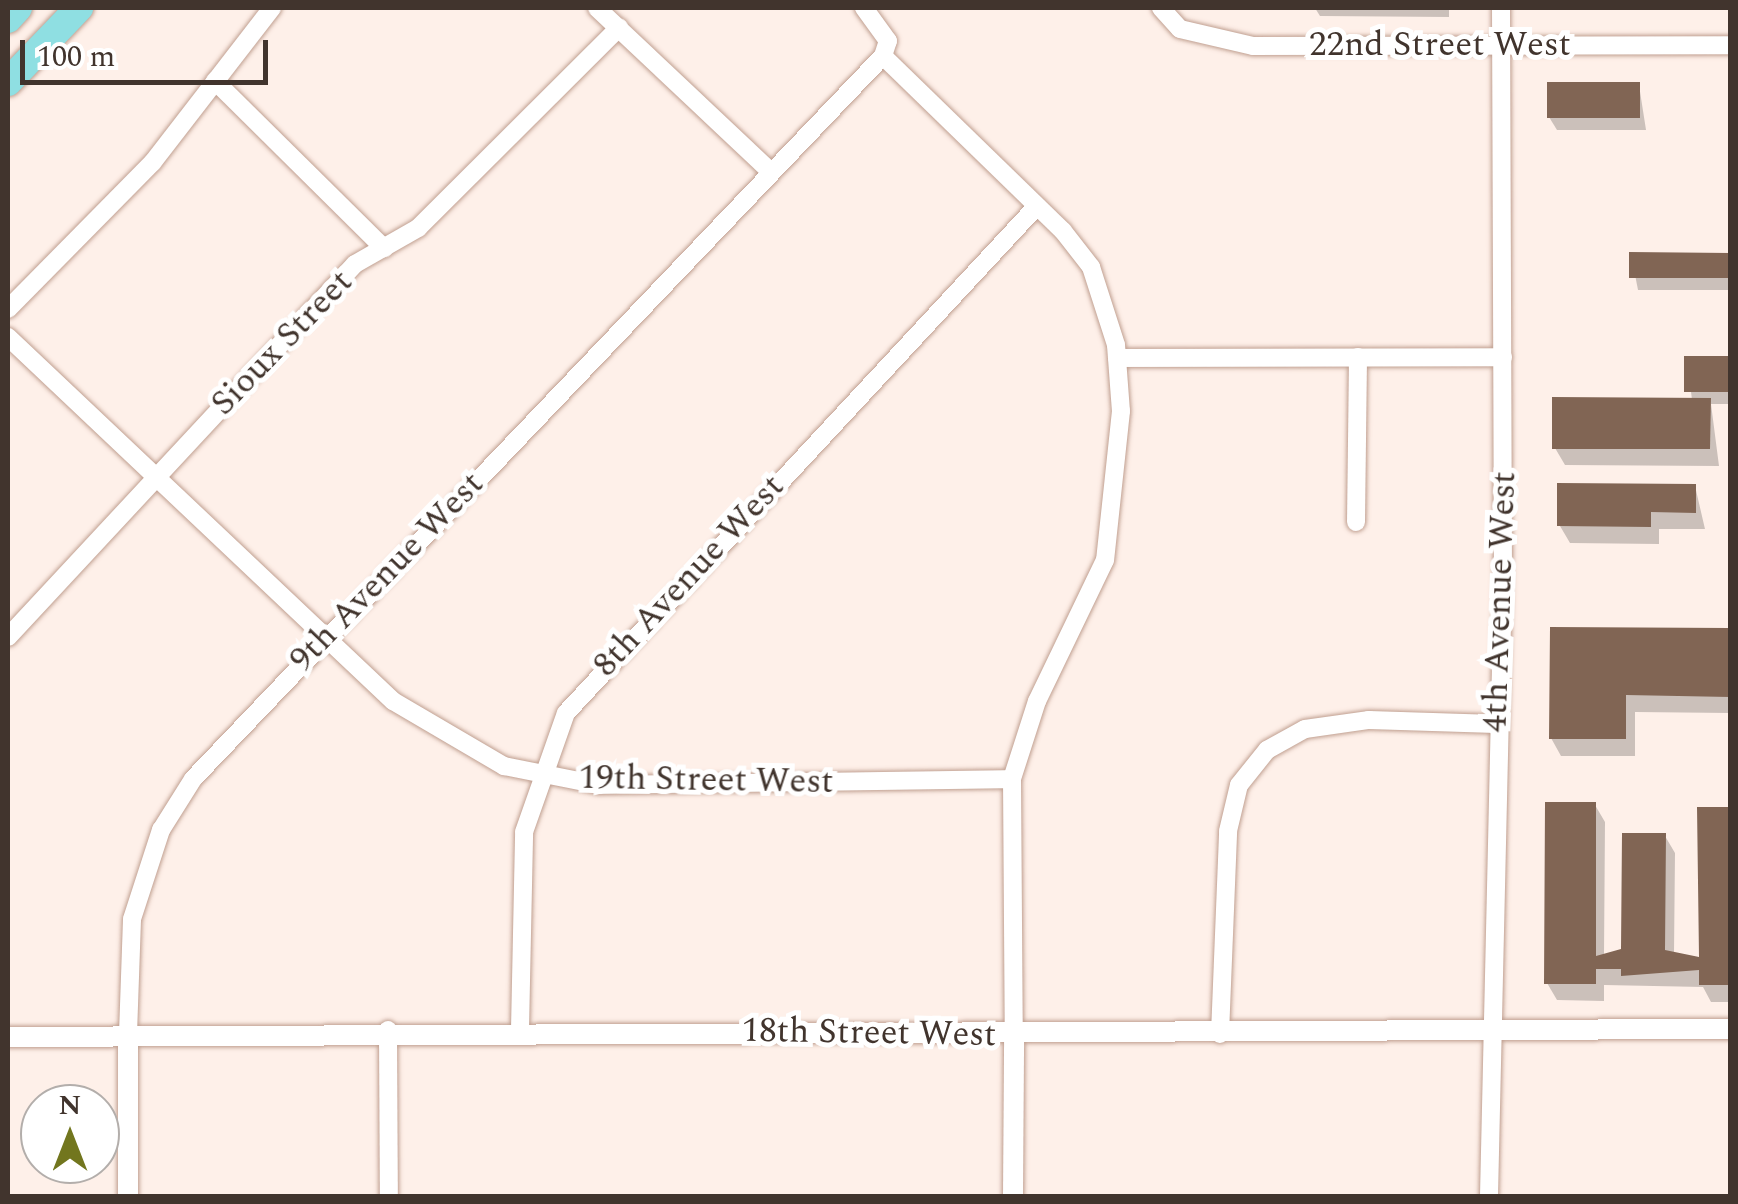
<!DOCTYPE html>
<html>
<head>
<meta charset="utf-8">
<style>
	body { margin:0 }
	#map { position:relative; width:1738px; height:1204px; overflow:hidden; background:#fef0e9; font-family:Spectral,serif }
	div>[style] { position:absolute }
	.shadow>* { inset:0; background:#0003 }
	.building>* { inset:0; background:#816554 }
	.roads { filter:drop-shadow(0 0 2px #c09f90) drop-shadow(0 0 2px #c09f90) }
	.minor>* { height:18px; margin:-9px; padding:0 9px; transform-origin:9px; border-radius:9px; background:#fff }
	.tertiary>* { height:20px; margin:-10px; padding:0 10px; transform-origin:10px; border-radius:10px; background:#fff }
	.trunk>* { height:28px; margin:-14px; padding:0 14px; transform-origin:14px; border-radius:14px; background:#8fdfe2 }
	span { translate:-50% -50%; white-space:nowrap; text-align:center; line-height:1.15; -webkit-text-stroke:10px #fff; paint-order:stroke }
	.street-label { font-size:35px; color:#41342d }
	.frame { position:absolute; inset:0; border:10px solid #41342d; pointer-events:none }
	.north { position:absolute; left:20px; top:1084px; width:100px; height:100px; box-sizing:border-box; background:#fff; border:2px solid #b3aeab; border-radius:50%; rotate:0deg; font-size:28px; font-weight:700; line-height:40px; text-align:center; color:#41342d }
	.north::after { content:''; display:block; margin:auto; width:35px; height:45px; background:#72761e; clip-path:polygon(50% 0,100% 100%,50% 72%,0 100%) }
	.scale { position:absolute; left:20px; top:40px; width:248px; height:45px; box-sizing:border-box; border:5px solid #41342d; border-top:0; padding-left:12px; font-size:30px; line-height:35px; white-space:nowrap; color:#41342d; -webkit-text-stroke:8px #fff; paint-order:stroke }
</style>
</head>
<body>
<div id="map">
	<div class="shadow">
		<i style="clip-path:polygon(1315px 8px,1449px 8px,1449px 17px,1320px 16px)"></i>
		<i style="clip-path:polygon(1639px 85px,1646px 130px,1557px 130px,1549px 117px)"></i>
		<i style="clip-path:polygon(1631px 254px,1730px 255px,1730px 290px,1638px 290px)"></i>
		<i style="clip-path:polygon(1687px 359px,1730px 359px,1730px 404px,1711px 404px,1719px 466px,1565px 465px,1555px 448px,1692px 400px)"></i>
		<i style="clip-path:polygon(1695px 486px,1705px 529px,1659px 529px,1659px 544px,1570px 543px,1560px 526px)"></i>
		<i style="clip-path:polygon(1552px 629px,1730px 631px,1730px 713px,1635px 712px,1635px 756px,1561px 756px,1551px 738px)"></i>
		<i style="clip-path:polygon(1595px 805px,1605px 822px,1604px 956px,1623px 951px,1665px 836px,1675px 853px,1674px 954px,1701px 960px,1700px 809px,1730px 809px,1730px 1002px,1711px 1002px,1703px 987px,1604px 985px,1604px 1001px,1557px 1000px,1547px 983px)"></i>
	</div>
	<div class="building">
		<i style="clip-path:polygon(1547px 82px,1640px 82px,1640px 118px,1547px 118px)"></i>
		<i style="clip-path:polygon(1629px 252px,1730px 253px,1730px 278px,1629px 278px)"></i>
		<i style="clip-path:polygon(1684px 356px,1730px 356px,1730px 392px,1684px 392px)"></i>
		<i style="clip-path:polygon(1552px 397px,1711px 398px,1710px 449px,1552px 449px)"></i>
		<i style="clip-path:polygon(1557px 483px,1696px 484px,1696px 513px,1651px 512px,1651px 527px,1557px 526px)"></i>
		<i style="clip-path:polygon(1550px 627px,1730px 628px,1730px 697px,1626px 695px,1626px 739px,1549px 739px)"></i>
		<i style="clip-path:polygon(1545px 802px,1596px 802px,1596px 956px,1621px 949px,1622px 833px,1666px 833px,1665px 950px,1699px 957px,1697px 807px,1730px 807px,1730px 985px,1699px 985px,1699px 970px,1621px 976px,1621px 969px,1596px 969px,1596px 984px,1544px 984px)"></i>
	</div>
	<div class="roads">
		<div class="minor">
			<i style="left:597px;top:8px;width:239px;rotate:43.3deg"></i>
			<i style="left:1161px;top:8px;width:28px;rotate:48deg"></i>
			<i style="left:1180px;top:29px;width:75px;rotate:13.1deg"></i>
			<i style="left:1253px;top:46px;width:477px;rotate:-0.1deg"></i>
			<i style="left:883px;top:56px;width:251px;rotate:44.2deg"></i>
			<i style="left:1063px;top:231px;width:46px;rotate:52.1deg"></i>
			<i style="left:1091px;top:267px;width:82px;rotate:72.2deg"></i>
			<i style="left:1116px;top:345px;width:66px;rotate:85.7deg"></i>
			<i style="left:1121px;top:411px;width:150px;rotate:96.1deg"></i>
			<i style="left:1105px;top:560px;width:157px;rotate:115.7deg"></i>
			<i style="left:1037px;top:701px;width:82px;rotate:107.8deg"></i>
			<i style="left:1012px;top:779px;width:255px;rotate:89.6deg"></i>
			<i style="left:215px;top:81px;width:238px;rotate:44.7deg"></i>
			<i style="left:8px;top:309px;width:206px;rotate:-45.4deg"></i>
			<i style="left:153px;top:162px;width:195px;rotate:-52.3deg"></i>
			<i style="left:8px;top:337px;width:530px;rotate:43.39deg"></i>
			<i style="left:393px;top:701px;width:129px;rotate:30.4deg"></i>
			<i style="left:504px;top:766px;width:97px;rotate:11.3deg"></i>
			<i style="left:599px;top:785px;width:413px;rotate:-0.8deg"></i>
			<i style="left:1117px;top:358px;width:386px;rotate:-0.1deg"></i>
			<i style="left:1356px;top:522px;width:165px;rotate:-89.3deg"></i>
			<i style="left:8px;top:637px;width:509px;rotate:-47.07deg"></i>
			<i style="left:355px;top:264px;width:73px;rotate:-29.7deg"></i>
			<i style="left:418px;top:228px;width:284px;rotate:-44.9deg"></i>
			<i style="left:520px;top:1029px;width:197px;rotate:-88.8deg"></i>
			<i style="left:524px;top:832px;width:126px;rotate:-70.6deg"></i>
			<i style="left:566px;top:713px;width:692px;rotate:-47.11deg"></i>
			<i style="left:388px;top:1030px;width:166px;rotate:89.7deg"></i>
			<i style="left:128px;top:1034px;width:115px;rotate:-88deg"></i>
			<i style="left:132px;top:919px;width:94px;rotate:-72deg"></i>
			<i style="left:161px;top:830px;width:60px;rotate:-57.9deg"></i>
			<i style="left:193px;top:779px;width:999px;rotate:-46.34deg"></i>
			<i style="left:883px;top:56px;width:16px;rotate:-72deg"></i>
			<i style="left:888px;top:41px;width:41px;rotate:-126deg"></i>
			<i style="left:1220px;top:1034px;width:203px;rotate:-87.7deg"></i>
			<i style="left:1228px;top:831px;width:47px;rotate:-76.6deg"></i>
			<i style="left:1239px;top:785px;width:45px;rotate:-51.3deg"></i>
			<i style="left:1267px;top:750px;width:43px;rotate:-28.9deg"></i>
			<i style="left:1305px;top:729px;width:65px;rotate:-8deg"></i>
			<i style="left:1369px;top:720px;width:127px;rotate:1.8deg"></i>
			<i style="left:1489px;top:1196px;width:618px;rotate:-88.7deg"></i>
			<i style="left:1503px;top:578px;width:570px;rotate:-90.2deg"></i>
		</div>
		<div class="tertiary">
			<i style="left:128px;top:1034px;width:162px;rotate:90deg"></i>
			<i style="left:8px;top:1037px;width:1722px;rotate:-0.27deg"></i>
			<i style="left:1013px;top:1196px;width:162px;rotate:-89.6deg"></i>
		</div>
		<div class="trunk">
			<i style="left:8px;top:19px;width:15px;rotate:-48deg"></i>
			<i style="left:8px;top:82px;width:103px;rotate:-46.2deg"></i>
		</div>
	</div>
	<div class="street-label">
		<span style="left:1440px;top:45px">22nd Street West</span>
		<span style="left:282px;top:343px;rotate:-46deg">Sioux Street</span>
		<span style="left:387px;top:572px;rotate:-46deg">9th Avenue West</span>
		<span style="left:689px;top:576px;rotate:-47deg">8th Avenue West</span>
		<span style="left:1500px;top:602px;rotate:-88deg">4th Avenue West</span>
		<span style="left:706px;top:780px;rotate:1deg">19th Street West</span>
		<span style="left:869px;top:1033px;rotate:1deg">18th Street West</span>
	</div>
	<div class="frame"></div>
	<div class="north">N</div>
	<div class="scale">100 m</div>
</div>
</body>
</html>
